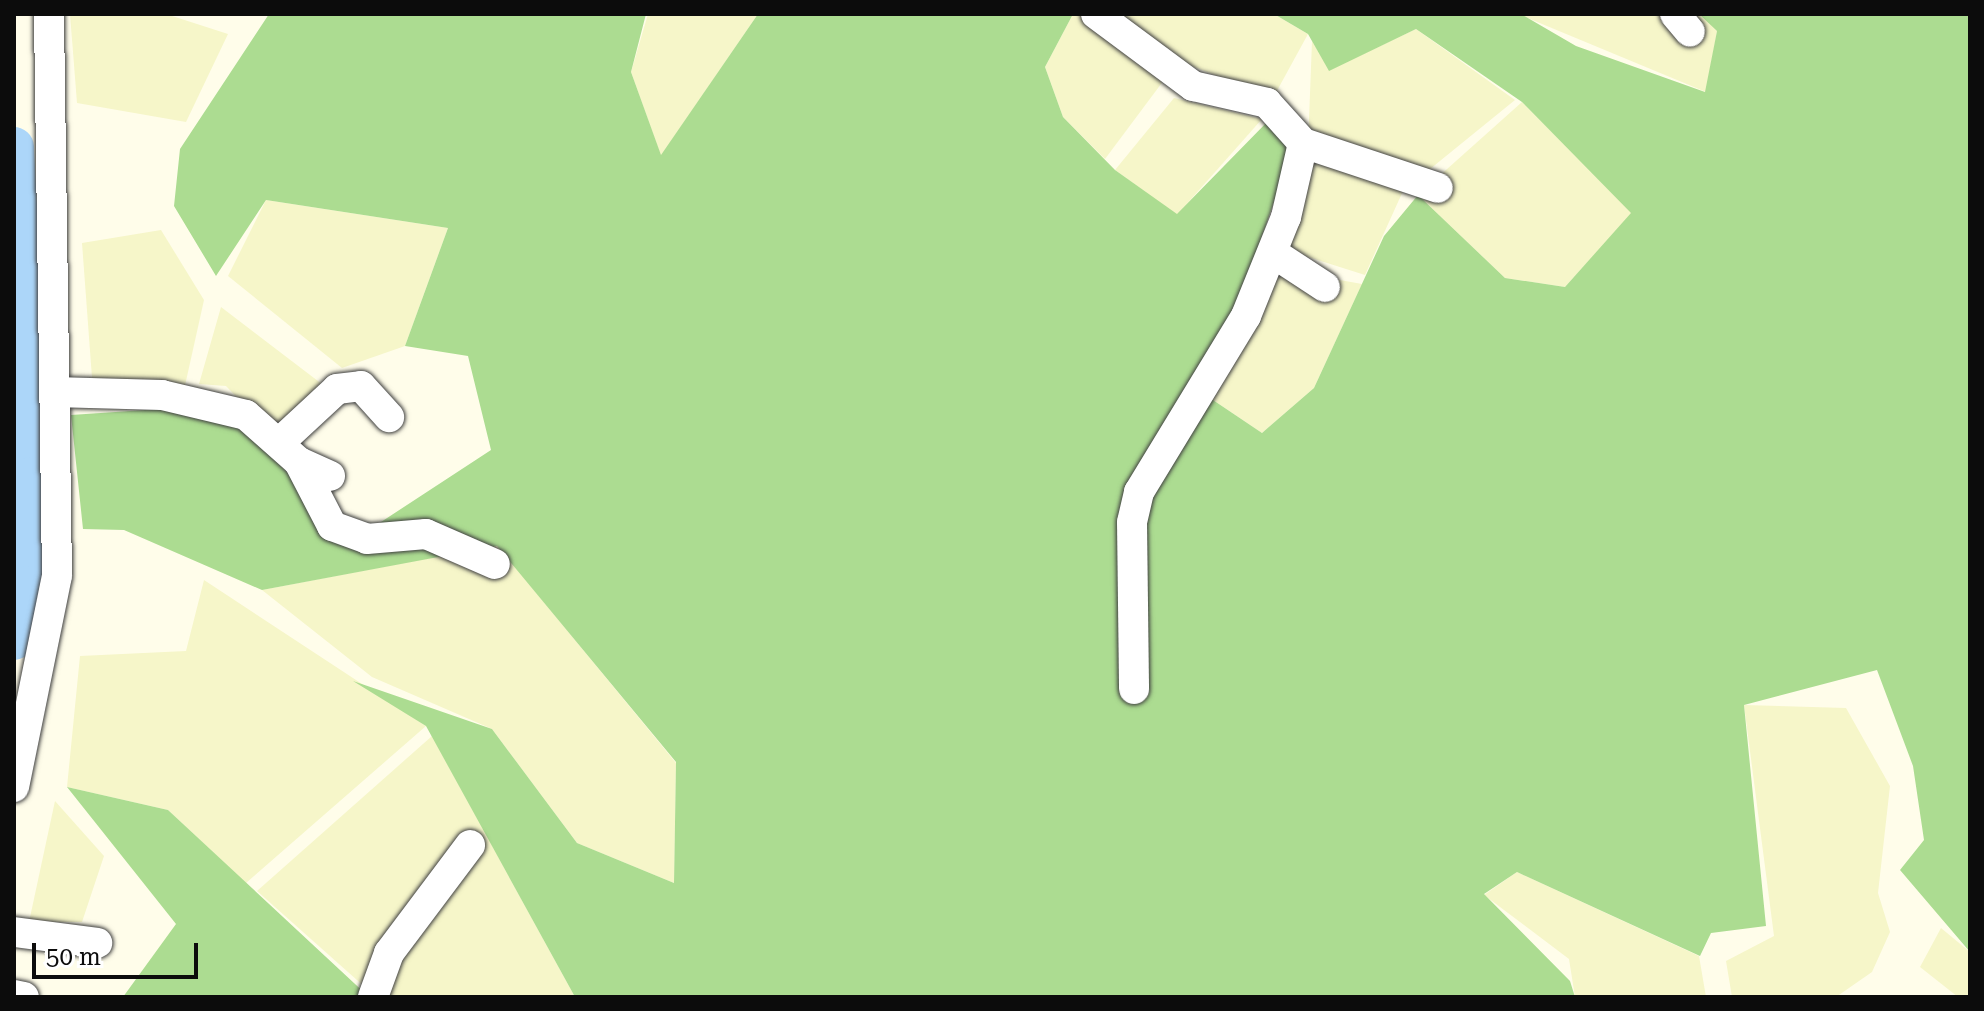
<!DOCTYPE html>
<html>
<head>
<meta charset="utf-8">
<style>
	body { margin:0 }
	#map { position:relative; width:1984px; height:1011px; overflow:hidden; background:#fffdea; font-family:"Roboto Serif",serif }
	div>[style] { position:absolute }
	.farmland>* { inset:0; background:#f6f6c9 }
	.forest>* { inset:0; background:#acdc91 }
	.river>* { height:40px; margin:-20px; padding:0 20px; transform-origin:20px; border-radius:20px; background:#acd6f9 }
	.roads { filter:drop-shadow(0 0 2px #3f3f3f) drop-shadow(0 0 2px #3f3f3f) }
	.minor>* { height:30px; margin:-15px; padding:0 15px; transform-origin:15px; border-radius:15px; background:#fff }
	span { translate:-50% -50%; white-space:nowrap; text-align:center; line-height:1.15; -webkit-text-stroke:8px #fff; paint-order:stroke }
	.frame { position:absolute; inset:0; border:16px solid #0c0c0c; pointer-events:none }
	.scale { position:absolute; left:32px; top:943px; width:166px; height:36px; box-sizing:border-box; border:4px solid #0c0c0c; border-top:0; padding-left:10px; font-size:24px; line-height:28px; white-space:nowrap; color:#0c0c0c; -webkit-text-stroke:6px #fff; paint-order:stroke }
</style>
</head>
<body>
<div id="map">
	<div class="farmland">
		<i style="clip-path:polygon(70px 14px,166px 14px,228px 34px,186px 122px,77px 103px)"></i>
		<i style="clip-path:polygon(648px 14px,758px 14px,661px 156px,631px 72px)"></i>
		<i style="clip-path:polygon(1073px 14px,1084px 14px,1167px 76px,1105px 159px,1063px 117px,1045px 67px)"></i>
		<i style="clip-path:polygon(1113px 14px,1274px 14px,1308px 34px,1273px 98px,1179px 61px)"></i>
		<i style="clip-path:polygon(1518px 14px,1701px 14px,1717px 31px,1706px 92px)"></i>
		<i style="clip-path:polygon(1416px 29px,1515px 100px,1403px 191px,1365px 275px,1283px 249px,1307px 172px,1312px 41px,1329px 70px)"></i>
		<i style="clip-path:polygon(1174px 98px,1262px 119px,1177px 215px,1115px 170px)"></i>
		<i style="clip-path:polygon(1522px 102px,1632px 213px,1565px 287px,1505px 278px,1418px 195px)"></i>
		<i style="clip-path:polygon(266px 200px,448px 228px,405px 346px,342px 368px,228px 276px)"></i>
		<i style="clip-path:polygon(161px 230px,204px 300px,184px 390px,93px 391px,82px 243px)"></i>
		<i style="clip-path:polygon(1279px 269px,1362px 284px,1314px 388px,1262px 433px,1207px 396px)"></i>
		<i style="clip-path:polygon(221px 307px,335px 394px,283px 445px,226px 386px,199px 384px)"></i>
		<i style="clip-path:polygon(497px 545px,676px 763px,674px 883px,577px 843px,492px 729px,372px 677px,262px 590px)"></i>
		<i style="clip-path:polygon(204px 580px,426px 726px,246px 883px,168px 810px,67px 787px,80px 656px,186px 651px)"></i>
		<i style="clip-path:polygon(1744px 705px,1846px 708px,1890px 786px,1878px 893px,1890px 932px,1872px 972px,1836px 997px,1732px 997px,1726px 961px,1774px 936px)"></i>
		<i style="clip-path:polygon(432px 736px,575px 997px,376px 997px,257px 891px)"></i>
		<i style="clip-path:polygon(55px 801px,104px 856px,82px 922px,29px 922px)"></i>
		<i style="clip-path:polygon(1517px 872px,1699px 956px,1706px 997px,1575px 997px,1569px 959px,1484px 895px)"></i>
		<i style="clip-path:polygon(1941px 928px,1970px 952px,1970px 997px,1958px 997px,1920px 967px)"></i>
	</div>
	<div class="forest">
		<i style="clip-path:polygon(269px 14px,646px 14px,631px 72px,661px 155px,758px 14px,1073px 14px,1045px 67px,1063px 117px,1115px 170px,1177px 214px,1270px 119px,1280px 127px,1289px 158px,1207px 396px,1262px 433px,1314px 388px,1384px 236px,1418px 195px,1505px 278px,1565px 287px,1631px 213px,1522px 102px,1416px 29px,1329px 71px,1308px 34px,1274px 14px,1521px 14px,1576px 46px,1705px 92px,1717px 31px,1699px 14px,1970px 14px,1970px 952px,1900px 870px,1924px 840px,1913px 766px,1877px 670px,1744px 705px,1766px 926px,1711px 933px,1700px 956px,1517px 872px,1484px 894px,1570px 981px,1575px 997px,575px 997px,426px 726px,353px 681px,492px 729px,577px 843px,674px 883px,676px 762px,497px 546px,262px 590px,124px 530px,83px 529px,71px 415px,219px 405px,355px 539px,491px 450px,468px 356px,405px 346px,448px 228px,266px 200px,216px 276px,174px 206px,180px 149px)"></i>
		<i style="clip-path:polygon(67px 787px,168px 810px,369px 997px,123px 997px,176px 924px)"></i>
	</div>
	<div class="river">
		<i style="left:14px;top:147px;width:330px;rotate:87.1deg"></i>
		<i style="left:31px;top:477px;width:109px;rotate:91.1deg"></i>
		<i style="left:29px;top:586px;width:56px;rotate:105.5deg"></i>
	</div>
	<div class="roads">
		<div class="minor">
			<i style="left:1096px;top:14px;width:121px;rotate:36.6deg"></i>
			<i style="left:1193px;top:86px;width:76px;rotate:12.9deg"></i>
			<i style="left:1267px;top:103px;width:54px;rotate:48deg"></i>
			<i style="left:1303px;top:143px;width:76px;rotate:102.9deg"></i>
			<i style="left:1286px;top:217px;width:107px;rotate:112deg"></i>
			<i style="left:1246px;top:316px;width:206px;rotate:121.3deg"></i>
			<i style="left:1139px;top:492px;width:31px;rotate:103deg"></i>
			<i style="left:1132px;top:522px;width:167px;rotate:89.3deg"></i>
			<i style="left:1675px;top:14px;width:23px;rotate:50deg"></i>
			<i style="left:1303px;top:143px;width:142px;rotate:18.4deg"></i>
			<i style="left:1273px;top:253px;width:62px;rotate:33.2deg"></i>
			<i style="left:54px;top:392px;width:108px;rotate:1.6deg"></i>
			<i style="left:162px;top:395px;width:86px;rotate:13.4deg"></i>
			<i style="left:246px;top:415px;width:71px;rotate:41.6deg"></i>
			<i style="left:299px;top:462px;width:34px;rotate:24deg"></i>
			<i style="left:280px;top:442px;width:78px;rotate:-42.9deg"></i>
			<i style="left:337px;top:389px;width:24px;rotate:-7deg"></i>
			<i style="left:361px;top:386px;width:42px;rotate:47.9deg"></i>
			<i style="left:299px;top:462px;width:72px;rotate:62.7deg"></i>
			<i style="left:332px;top:526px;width:37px;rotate:20deg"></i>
			<i style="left:367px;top:539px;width:59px;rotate:-4.8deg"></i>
			<i style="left:426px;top:534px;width:75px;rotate:23.5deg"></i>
			<i style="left:14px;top:787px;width:215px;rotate:-78.5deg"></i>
			<i style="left:57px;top:576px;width:562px;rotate:-90.82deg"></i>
			<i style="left:14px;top:932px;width:84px;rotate:7.5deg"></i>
			<i style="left:14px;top:995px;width:10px;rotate:11deg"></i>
			<i style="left:373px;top:997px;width:47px;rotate:-70deg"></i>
			<i style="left:389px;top:953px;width:135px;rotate:-53.1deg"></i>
		</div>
	</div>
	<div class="frame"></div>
	<div class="scale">50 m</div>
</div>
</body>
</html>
